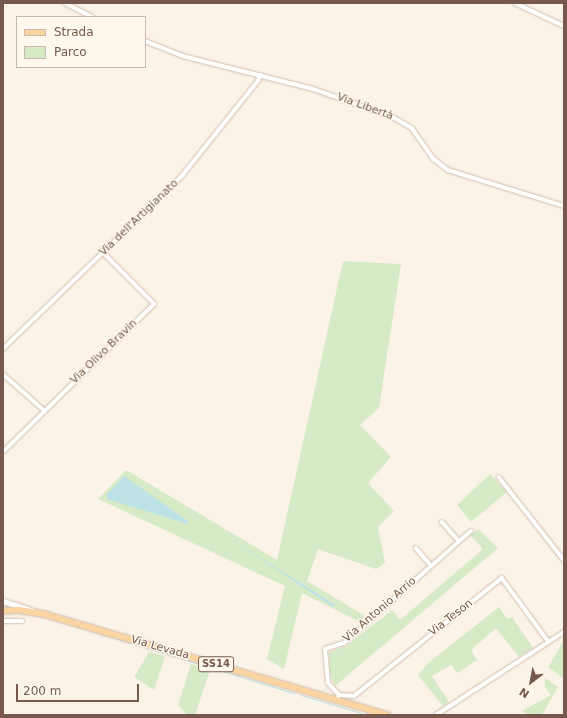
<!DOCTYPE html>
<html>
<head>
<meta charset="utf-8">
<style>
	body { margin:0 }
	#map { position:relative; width:567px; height:718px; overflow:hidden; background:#fcf3e8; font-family:"DejaVu Sans",sans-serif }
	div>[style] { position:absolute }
	.green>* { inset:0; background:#d6eac6 }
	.water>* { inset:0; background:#bce2e6 }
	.stream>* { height:1px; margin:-0.5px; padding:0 0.5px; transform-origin:0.5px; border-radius:0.5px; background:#bce2e6 }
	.roads { filter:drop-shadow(0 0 1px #d0bdb0) drop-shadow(0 0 1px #d0bdb0) }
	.street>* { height:3.5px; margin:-1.75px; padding:0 1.75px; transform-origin:1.75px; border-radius:1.75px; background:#fff }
	.secondary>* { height:5px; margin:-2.5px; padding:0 2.5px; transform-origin:2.5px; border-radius:2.5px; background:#fff }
	.primary>* { height:5.5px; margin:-2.75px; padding:0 2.75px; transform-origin:2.75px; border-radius:2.75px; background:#fad5a1 }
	span { translate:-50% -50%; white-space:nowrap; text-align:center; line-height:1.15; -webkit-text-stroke:3px #fff8ee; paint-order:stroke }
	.shield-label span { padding:1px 3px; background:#fff8ee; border:1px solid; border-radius:3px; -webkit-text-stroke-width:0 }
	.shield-label { font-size:10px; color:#76594c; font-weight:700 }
	.street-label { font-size:11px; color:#76594c }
	.frame { position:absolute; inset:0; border:4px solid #76594c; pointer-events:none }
	.legend { position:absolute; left:16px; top:16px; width:130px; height:52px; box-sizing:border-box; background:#fff8ee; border:1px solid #c8b8ad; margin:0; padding:5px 7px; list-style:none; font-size:12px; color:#76594c }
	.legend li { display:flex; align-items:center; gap:8px; height:20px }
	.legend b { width:20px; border:1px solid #c8b8ad }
	.north { position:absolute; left:511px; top:662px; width:40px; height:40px; -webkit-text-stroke:3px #fff8ee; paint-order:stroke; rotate:212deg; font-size:11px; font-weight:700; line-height:16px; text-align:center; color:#76594c }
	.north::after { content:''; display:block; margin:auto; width:14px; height:18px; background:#76594c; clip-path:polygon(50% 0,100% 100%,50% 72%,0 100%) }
	.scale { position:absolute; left:16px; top:684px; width:123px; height:18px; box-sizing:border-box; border:2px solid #76594c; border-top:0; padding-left:5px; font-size:12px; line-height:14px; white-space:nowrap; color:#76594c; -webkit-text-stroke:3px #fff8ee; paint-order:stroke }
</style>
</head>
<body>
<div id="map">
	<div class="green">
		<i style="clip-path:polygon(343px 261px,401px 264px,379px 408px,360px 425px,391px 457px,368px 483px,394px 511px,378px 527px,385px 563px,376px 569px,318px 549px,307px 581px,365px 616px,358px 621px,302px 593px,284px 669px,267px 659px,285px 586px,98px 499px,126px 470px,277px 560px)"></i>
		<i style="clip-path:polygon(490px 474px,507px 492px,471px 522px,457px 505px)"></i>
		<i style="clip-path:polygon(478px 529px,498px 548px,335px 686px,330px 673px,329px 652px,346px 646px,392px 610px,400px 620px,483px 549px,470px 535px)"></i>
		<i style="clip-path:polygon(499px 607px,507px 619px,512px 617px,533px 648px,519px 657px,496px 628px,471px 650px,477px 660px,457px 673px,451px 665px,432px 676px,449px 702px,443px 706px,418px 675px,428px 663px)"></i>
		<i style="clip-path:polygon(564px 640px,564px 676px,563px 678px,548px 667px)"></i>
		<i style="clip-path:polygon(149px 652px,165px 656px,154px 690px,134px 677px)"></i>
		<i style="clip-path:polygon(191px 664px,210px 670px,195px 715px,187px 715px,178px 705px)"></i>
		<i style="clip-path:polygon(545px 678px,558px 687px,542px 715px,529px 715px,522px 711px,551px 695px,545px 687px)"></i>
	</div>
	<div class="water">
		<i style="clip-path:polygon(124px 476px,188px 521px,188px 524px,107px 499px,107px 494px)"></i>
		<i style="clip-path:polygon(229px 538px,335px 605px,333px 607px)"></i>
	</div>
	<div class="stream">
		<i style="left:75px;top:626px;width:66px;rotate:16.8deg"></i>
		<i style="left:150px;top:649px;width:151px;rotate:17deg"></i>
		<i style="left:301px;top:695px;width:63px;rotate:16.7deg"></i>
	</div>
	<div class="roads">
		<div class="street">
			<i style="left:65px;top:3px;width:31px;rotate:27deg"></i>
			<i style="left:515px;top:3px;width:54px;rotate:25.1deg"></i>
			<i style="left:145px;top:41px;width:41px;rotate:21.5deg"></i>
			<i style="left:183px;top:56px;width:134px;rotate:14.2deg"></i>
			<i style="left:313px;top:89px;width:85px;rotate:19.3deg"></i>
			<i style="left:393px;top:117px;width:22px;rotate:30deg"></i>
			<i style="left:412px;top:128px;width:38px;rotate:55deg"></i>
			<i style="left:434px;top:159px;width:18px;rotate:38deg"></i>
			<i style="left:448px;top:170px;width:121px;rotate:17.2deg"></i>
			<i style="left:3px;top:349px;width:248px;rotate:-44deg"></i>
			<i style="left:181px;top:177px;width:123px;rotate:-51.3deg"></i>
			<i style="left:258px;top:81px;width:6px;rotate:-72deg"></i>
			<i style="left:3px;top:374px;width:56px;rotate:41.4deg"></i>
			<i style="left:3px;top:452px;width:211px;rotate:-44.4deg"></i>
			<i style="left:154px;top:304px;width:74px;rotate:-135deg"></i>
			<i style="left:499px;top:477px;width:105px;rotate:51.9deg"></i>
			<i style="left:442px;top:522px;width:25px;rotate:48deg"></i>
			<i style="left:416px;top:548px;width:23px;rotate:49deg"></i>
			<i style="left:3px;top:621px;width:19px"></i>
			<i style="left:339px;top:695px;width:16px;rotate:-133deg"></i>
			<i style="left:328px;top:683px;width:34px;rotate:-95deg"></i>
			<i style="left:325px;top:649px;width:20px;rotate:-18deg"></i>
			<i style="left:344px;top:643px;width:169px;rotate:-41.4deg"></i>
			<i style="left:337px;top:700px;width:5px;rotate:-68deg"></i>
			<i style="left:339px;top:695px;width:15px;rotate:4deg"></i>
			<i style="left:354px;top:696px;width:189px;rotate:-38.6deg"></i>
			<i style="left:502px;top:578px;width:79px;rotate:53.7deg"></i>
			<i style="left:436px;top:715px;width:153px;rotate:-33deg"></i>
		</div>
		<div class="secondary">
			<i style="left:3px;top:601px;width:32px;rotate:18deg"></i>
		</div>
		<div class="primary">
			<i style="left:3px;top:611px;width:16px;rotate:-4deg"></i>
			<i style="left:19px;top:610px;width:25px;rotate:9deg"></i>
			<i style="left:44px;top:614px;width:358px;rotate:16.4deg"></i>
		</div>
	</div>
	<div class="shield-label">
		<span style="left:216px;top:664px">SS14</span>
	</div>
	<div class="street-label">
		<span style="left:365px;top:107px;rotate:20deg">Via Libertà</span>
		<span style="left:139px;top:218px;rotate:-44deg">Via dell'Artigianato</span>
		<span style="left:104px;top:352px;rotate:-44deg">Via Olivo Bravin</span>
		<span style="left:380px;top:610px;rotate:-41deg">Via Antonio Arrio</span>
		<span style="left:451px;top:618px;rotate:-38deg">Via Teson</span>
		<span style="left:160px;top:648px;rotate:16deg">Via Levada</span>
	</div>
	<div class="frame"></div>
	<ul class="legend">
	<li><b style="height:5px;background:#fad5a1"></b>Strada</li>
	<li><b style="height:11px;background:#d6eac6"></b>Parco</li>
	</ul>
	<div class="north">N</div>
	<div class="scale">200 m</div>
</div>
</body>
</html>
